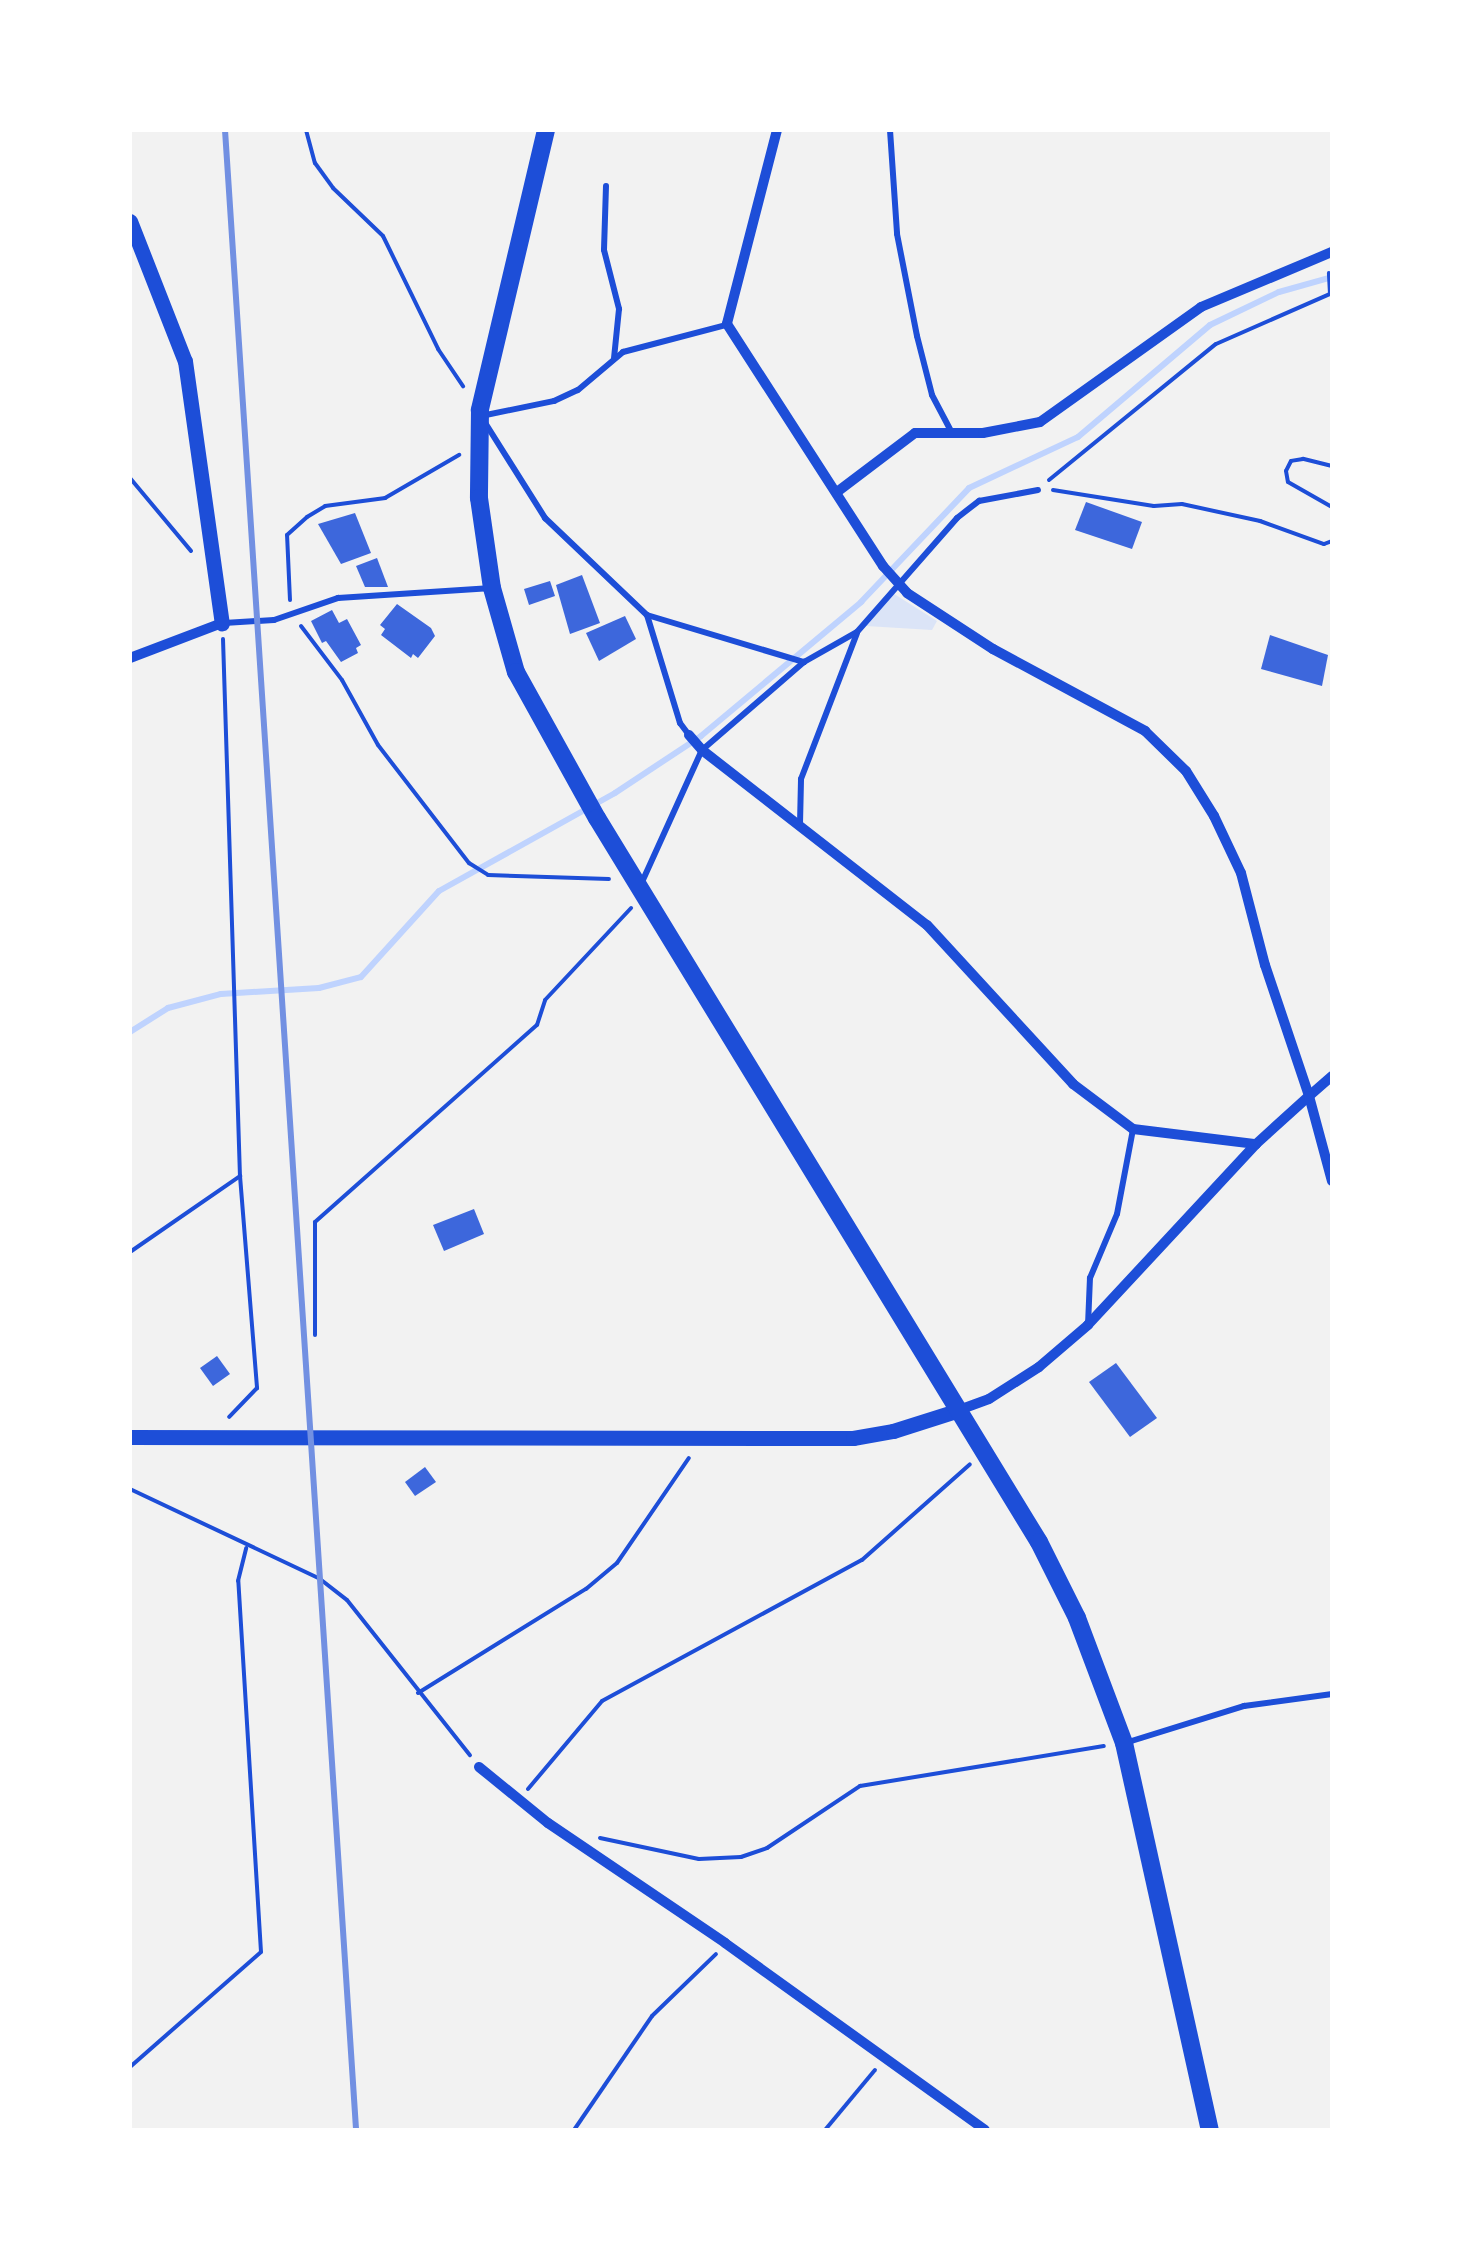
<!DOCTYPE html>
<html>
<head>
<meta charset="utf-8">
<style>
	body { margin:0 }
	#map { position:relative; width:1462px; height:2260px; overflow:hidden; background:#f2f2f2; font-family:Lato,sans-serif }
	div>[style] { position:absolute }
	.green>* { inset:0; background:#dbe4f7 }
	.stream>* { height:6px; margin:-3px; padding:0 3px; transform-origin:3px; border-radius:3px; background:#bfd3fe }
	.building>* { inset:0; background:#3d67dc }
	.path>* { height:4px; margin:-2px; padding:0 2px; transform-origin:2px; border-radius:2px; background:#1d4ed8 }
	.service>* { height:6px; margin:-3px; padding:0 3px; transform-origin:3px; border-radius:3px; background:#1d4ed8 }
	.minor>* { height:10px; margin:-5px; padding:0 5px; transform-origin:5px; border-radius:5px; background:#1d4ed8 }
	.tertiary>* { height:15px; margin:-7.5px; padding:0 7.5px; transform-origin:7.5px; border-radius:7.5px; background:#1d4ed8 }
	.primary>* { height:18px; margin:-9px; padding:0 9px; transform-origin:9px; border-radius:9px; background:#1d4ed8 }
	.rail>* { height:6px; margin:-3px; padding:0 3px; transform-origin:3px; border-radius:3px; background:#7290e2 }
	span { translate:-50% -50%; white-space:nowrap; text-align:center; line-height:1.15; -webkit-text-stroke:9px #fff; paint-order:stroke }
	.frame { position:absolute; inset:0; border:132px solid #fff; pointer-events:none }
</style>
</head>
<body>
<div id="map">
	<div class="green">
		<i style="clip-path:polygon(891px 592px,937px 621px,932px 630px,866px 626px,867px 616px)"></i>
	</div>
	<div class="stream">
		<i style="left:130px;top:1032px;width:45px;rotate:-32.3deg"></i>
		<i style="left:168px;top:1008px;width:55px;rotate:-14.8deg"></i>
		<i style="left:221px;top:994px;width:98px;rotate:-3.5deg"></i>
		<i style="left:319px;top:988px;width:43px;rotate:-14.7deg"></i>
		<i style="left:361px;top:977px;width:116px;rotate:-47.8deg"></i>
		<i style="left:439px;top:891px;width:201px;rotate:-29.1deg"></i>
		<i style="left:615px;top:793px;width:103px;rotate:-33.5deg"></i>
		<i style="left:701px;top:736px;width:209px;rotate:-39.9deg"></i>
		<i style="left:861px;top:602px;width:157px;rotate:-46.5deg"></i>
		<i style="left:969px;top:488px;width:120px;rotate:-25.1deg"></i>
		<i style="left:1078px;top:437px;width:173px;rotate:-40.3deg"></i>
		<i style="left:1210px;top:325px;width:76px;rotate:-25.6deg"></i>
		<i style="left:1279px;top:292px;width:55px;rotate:-15.8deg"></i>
	</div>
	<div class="building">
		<i style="clip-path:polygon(1086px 502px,1142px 522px,1132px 549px,1075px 530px)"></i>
		<i style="clip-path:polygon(355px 513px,371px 553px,341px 564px,318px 524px)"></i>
		<i style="clip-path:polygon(377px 558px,388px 587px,365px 587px,356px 566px)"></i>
		<i style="clip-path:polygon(582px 575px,600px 623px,570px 634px,556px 585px)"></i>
		<i style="clip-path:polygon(550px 581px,555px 596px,529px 605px,524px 589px)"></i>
		<i style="clip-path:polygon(397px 604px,431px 628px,435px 636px,418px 658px,413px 654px,411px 658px,381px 635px,385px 629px,380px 625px)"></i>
		<i style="clip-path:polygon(332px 610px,339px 623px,347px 619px,361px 645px,356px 648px,358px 653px,341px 662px,326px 641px,322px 643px,311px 621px)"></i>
		<i style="clip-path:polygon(625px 616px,636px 639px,599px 661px,586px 633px)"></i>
		<i style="clip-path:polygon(1270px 635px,1328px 655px,1322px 686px,1261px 669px)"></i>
		<i style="clip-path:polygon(474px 1209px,484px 1234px,444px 1251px,433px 1225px)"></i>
		<i style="clip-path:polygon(217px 1356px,230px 1374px,213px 1386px,200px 1368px)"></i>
		<i style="clip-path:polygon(1116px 1363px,1157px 1418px,1130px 1437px,1089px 1382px)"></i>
		<i style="clip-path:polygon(425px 1467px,436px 1482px,415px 1496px,405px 1482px)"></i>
	</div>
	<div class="path">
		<i style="left:306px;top:130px;width:34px;rotate:75deg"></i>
		<i style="left:315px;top:163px;width:31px;rotate:54deg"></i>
		<i style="left:333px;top:188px;width:69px;rotate:43.8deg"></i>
		<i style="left:383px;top:236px;width:126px;rotate:64deg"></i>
		<i style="left:438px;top:349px;width:45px;rotate:56deg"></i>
		<i style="left:1332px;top:466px;width:30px;rotate:-166deg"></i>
		<i style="left:1303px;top:459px;width:12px;rotate:171deg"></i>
		<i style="left:1291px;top:461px;width:11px;rotate:117deg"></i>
		<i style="left:1286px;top:471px;width:11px;rotate:80deg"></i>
		<i style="left:1288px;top:482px;width:51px;rotate:29.6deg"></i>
		<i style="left:130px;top:478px;width:95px;rotate:50.1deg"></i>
		<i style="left:1049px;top:480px;width:215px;rotate:-39.2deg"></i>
		<i style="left:1216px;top:344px;width:124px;rotate:-23.7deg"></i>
		<i style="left:1330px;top:294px;width:21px;rotate:-93deg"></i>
		<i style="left:1053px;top:490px;width:102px;rotate:9deg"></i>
		<i style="left:1154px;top:506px;width:28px;rotate:-4deg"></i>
		<i style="left:1182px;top:504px;width:80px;rotate:12.3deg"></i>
		<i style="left:1260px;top:521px;width:68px;rotate:19.8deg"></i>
		<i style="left:1324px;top:544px;width:9px;rotate:-21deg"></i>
		<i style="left:290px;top:600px;width:65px;rotate:-92.6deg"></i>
		<i style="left:287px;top:535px;width:27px;rotate:-42deg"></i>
		<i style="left:307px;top:517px;width:21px;rotate:-31deg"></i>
		<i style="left:325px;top:506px;width:61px;rotate:-7.6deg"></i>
		<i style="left:385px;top:498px;width:86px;rotate:-30.2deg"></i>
		<i style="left:301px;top:626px;width:68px;rotate:52.8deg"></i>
		<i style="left:342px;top:680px;width:74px;rotate:61deg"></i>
		<i style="left:378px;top:745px;width:149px;rotate:52.4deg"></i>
		<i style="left:469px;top:863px;width:22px;rotate:32deg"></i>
		<i style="left:488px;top:875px;width:121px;rotate:1.9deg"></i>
		<i style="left:223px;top:639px;width:537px;rotate:88.19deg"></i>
		<i style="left:240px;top:1176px;width:213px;rotate:85.4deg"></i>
		<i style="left:257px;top:1388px;width:40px;rotate:134deg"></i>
		<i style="left:130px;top:1252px;width:134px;rotate:-34.6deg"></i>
		<i style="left:315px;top:1335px;width:113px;rotate:-90deg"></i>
		<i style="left:315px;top:1222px;width:297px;rotate:-41.6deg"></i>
		<i style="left:537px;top:1025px;width:26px;rotate:-72deg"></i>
		<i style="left:545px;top:1000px;width:126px;rotate:-46.9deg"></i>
		<i style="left:130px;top:1489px;width:210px;rotate:25.3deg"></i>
		<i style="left:320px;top:1579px;width:34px;rotate:38deg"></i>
		<i style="left:347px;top:1600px;width:198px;rotate:51.6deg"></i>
		<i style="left:418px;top:1693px;width:198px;rotate:-31.8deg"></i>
		<i style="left:586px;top:1589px;width:40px;rotate:-40deg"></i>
		<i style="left:617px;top:1563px;width:127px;rotate:-55.6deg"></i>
		<i style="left:528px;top:1789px;width:115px;rotate:-49.9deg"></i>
		<i style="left:602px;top:1701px;width:296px;rotate:-28.5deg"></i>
		<i style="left:862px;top:1560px;width:144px;rotate:-41.6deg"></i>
		<i style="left:600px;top:1838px;width:101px;rotate:12deg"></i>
		<i style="left:699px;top:1859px;width:42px;rotate:-2.7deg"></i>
		<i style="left:741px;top:1857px;width:28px;rotate:-19deg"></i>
		<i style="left:767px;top:1848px;width:112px;rotate:-33.7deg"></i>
		<i style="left:860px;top:1786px;width:247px;rotate:-9.3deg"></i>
		<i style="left:130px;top:2067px;width:174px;rotate:-41.3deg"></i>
		<i style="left:261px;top:1952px;width:372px;rotate:-93.5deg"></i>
		<i style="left:238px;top:1581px;width:34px;rotate:-76deg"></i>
		<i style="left:574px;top:2130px;width:138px;rotate:-55.6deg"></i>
		<i style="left:652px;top:2016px;width:89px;rotate:-44.1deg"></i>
		<i style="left:825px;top:2130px;width:78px;rotate:-50.2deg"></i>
	</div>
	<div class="service">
		<i style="left:890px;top:130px;width:104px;rotate:86.1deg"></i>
		<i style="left:897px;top:234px;width:104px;rotate:78.9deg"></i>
		<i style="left:917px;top:336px;width:61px;rotate:75.7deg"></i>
		<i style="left:932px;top:395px;width:41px;rotate:62.2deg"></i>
		<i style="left:606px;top:186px;width:64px;rotate:91.8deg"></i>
		<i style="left:604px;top:250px;width:61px;rotate:75.7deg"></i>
		<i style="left:619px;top:309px;width:49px;rotate:95.8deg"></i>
		<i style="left:481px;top:416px;width:75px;rotate:-11.6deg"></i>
		<i style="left:554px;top:401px;width:26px;rotate:-25deg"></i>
		<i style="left:578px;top:390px;width:59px;rotate:-40.2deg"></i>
		<i style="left:623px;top:352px;width:106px;rotate:-14.7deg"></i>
		<i style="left:484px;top:421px;width:115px;rotate:57.8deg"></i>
		<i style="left:545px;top:518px;width:141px;rotate:43.6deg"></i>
		<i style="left:647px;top:615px;width:113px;rotate:73deg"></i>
		<i style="left:680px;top:723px;width:15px;rotate:53deg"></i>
		<i style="left:647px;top:615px;width:164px;rotate:16.7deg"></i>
		<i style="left:224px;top:623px;width:50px;rotate:-3.4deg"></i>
		<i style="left:274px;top:620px;width:68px;rotate:-19deg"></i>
		<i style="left:338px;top:598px;width:154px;rotate:-3.7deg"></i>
		<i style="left:800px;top:824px;width:45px;rotate:-88.7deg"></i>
		<i style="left:801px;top:779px;width:156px;rotate:-69deg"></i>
		<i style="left:642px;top:882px;width:145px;rotate:-65.6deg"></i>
		<i style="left:702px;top:750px;width:135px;rotate:-40.8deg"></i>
		<i style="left:804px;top:662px;width:61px;rotate:-29.5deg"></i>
		<i style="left:857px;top:632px;width:152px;rotate:-48.7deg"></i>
		<i style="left:957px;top:518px;width:28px;rotate:-38deg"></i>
		<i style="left:979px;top:501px;width:60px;rotate:-10.6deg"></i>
		<i style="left:1088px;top:1325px;width:47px;rotate:-87.6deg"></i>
		<i style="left:1090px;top:1278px;width:69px;rotate:-67.1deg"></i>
		<i style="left:1117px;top:1214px;width:86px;rotate:-79.3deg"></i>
		<i style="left:1125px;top:1743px;width:125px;rotate:-17.3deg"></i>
		<i style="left:1244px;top:1706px;width:89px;rotate:-7.8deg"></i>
	</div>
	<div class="minor">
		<i style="left:777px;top:130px;width:200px;rotate:104.5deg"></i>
		<i style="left:727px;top:324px;width:288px;rotate:57.2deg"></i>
		<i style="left:883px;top:566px;width:36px;rotate:48deg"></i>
		<i style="left:907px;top:593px;width:103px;rotate:33.1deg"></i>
		<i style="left:993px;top:649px;width:173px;rotate:28.3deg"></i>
		<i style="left:1145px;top:731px;width:57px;rotate:44.3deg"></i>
		<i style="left:1186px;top:771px;width:53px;rotate:58.1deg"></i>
		<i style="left:1214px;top:816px;width:63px;rotate:64.7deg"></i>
		<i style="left:1241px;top:873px;width:95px;rotate:75.4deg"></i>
		<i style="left:1265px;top:965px;width:138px;rotate:71.4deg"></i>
		<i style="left:1309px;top:1096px;width:72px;rotate:137.8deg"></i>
		<i style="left:1256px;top:1144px;width:247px;rotate:132.9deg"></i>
		<i style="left:1088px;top:1325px;width:65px;rotate:139.4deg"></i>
		<i style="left:1039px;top:1367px;width:59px;rotate:147.4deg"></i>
		<i style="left:989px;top:1399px;width:32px;rotate:160deg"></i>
		<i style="left:837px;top:492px;width:98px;rotate:-37.1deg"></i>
		<i style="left:915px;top:433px;width:68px"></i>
		<i style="left:983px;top:433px;width:58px;rotate:-10.9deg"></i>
		<i style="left:1040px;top:422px;width:198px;rotate:-35.5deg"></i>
		<i style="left:1201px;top:307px;width:142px;rotate:-22.8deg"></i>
		<i style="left:130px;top:658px;width:98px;rotate:-20.8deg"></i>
		<i style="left:689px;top:735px;width:20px;rotate:49deg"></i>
		<i style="left:702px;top:750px;width:285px;rotate:37.9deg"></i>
		<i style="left:927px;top:925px;width:216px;rotate:47.4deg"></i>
		<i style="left:1073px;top:1084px;width:75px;rotate:36.9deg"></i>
		<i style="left:1133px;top:1129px;width:124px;rotate:7deg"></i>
		<i style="left:1332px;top:1076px;width:30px;rotate:139deg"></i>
		<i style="left:1309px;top:1096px;width:88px;rotate:74.9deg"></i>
		<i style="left:479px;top:1767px;width:89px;rotate:39.1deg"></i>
		<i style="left:548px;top:1823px;width:214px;rotate:34.1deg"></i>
		<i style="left:725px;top:1943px;width:320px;rotate:35.7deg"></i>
	</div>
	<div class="tertiary">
		<i style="left:130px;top:221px;width:150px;rotate:68.6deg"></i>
		<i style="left:185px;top:361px;width:265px;rotate:82deg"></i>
		<i style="left:130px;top:1437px;width:723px;rotate:0.08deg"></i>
		<i style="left:853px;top:1438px;width:41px;rotate:-9.9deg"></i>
		<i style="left:893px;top:1431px;width:69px;rotate:-17.7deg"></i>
	</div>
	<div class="primary">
		<i style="left:546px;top:130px;width:288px;rotate:103.3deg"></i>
		<i style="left:480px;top:410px;width:88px;rotate:90.7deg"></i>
		<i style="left:479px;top:498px;width:91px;rotate:81.8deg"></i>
		<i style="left:492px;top:588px;width:87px;rotate:74.1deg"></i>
		<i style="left:516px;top:672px;width:167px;rotate:61deg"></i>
		<i style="left:597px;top:818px;width:848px;rotate:58.6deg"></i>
		<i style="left:1039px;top:1542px;width:85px;rotate:63.4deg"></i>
		<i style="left:1077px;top:1618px;width:134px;rotate:69.4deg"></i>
		<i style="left:1124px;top:1743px;width:396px;rotate:77.5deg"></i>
	</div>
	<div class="rail">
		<i style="left:225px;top:130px;width:2004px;rotate:86.25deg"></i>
	</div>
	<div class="frame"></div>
</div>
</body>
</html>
